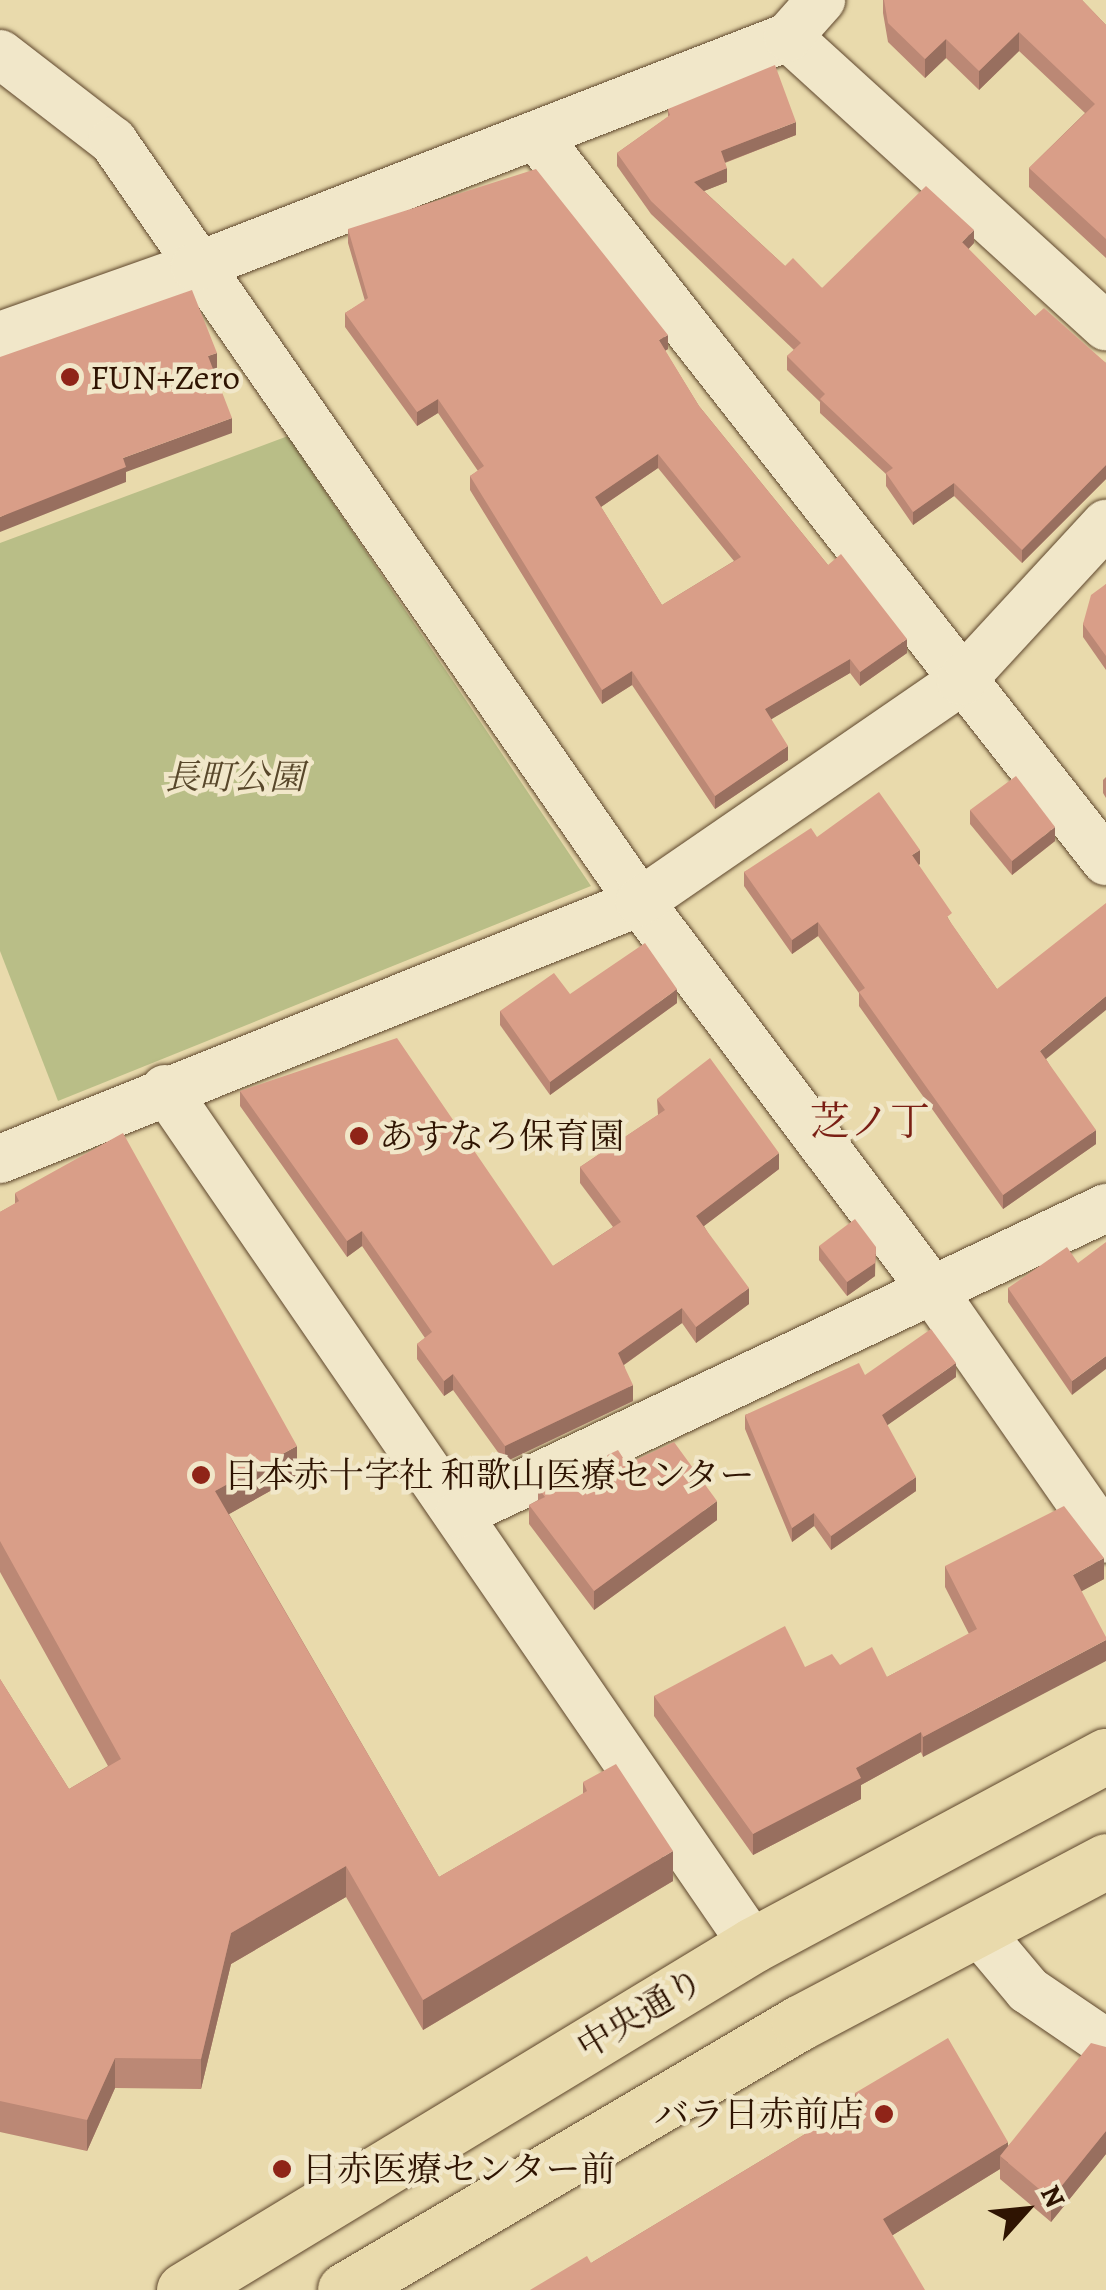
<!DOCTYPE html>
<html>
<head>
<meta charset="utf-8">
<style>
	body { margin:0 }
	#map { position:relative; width:1106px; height:2290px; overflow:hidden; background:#e9daac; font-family:Alegreya,"Noto Serif JP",serif }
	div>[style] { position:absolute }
	.green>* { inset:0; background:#b9be87 }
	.roads { filter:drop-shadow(0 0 2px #5e462c) drop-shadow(0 0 2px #5e462c) }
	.minor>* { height:48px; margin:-24px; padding:0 24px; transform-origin:24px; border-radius:24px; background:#f1e7c9 }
	.trunk>* { height:55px; margin:-27.5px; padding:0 27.5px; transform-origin:27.5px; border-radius:27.5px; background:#e9daac }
	.wall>* { inset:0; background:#bb8875 }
	.shaded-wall>* { inset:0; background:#986f5f }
	.building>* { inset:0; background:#d99e88 }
	.dots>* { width:28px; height:28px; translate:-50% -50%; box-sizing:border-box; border:5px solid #f1e7c9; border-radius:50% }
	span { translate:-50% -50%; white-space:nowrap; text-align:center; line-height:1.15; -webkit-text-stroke:9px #f1e7c9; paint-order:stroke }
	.poi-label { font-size:35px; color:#2f1402 }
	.left { translate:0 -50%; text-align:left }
	.right { translate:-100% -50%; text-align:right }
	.park-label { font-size:35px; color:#58472a; font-style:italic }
	.street-label { font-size:35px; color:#2f1402 }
	.quarter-label { font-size:40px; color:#7a1f14 }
	.north { position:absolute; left:976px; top:2160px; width:100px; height:100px; -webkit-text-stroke:8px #f1e7c9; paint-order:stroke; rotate:63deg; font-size:28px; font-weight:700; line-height:40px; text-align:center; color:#2f1402 }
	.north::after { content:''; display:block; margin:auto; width:35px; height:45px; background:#2f1402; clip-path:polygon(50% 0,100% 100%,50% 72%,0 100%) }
</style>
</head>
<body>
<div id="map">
	<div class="green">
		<i style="clip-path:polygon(288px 436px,591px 886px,58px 1101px,0 951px,0 543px)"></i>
	</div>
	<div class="roads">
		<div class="minor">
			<i style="left:788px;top:37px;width:430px;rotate:42.3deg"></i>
			<i style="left:0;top:54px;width:143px;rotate:37.6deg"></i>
			<i style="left:113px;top:141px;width:926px;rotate:55.3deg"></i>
			<i style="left:640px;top:902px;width:487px;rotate:53deg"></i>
			<i style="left:933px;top:1291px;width:302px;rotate:55.1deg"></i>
			<i style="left:537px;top:137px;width:921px;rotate:51.84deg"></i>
			<i style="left:0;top:336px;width:207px;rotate:-19.5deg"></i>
			<i style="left:195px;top:267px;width:636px;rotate:-21.2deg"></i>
			<i style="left:788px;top:37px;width:50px;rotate:-48.3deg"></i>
			<i style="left:165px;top:1089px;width:1038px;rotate:55.51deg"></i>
			<i style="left:0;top:1159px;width:690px;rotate:-21.88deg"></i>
			<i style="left:640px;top:902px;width:390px;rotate:-34.5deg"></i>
			<i style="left:961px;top:681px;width:214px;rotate:-47.3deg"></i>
			<i style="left:459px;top:1514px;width:716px;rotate:-25.31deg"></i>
			<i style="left:976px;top:1928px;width:81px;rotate:50deg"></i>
			<i style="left:1028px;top:1990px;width:94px;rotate:34.2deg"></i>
		</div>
		<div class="trunk">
			<i style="left:184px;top:2290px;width:665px;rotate:-31.23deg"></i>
			<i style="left:753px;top:1945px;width:400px;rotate:-28.2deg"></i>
			<i style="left:345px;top:2290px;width:527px;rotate:-30.46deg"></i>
			<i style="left:799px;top:2023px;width:347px;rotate:-27.8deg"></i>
		</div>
	</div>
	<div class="wall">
		<i style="clip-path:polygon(883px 0,1082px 0,1106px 25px,1106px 258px,1029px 187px,1029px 168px,1085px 113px,1019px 51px,979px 90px,946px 58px,925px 78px,888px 42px,883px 13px)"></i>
		<i style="clip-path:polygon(668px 109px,796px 135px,725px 163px,727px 182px,704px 191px,785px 266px,822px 288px,974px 243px,968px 249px,1035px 316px,1106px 363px,1106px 479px,1022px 563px,954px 496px,913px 525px,886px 486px,886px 474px,820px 413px,820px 402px,787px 370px,787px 356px,794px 350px,651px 214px,617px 166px,617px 153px,668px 117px)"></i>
		<i style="clip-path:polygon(evenodd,348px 229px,668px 349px,665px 351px,699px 406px,828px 565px,907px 653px,860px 686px,850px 673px,771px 719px,788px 760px,715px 809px,632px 685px,602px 704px,470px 490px,470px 476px,478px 471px,438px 413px,417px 426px,345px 327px,345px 313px,365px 301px,348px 243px,348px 229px,658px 468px,734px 561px,662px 605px,601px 507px,658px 468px)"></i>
		<i style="clip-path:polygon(1106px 584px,1106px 670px,1083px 637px,1083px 624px)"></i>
		<i style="clip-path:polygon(1106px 777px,1106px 798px,1103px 793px,1103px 780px)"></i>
		<i style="clip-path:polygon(970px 810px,1055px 841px,1012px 875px,970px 824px)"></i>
		<i style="clip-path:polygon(817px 837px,920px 864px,918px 865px,952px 925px,1046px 1059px,1096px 1144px,1003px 1209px,859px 1006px,859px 993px,818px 936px,792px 954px,744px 886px,744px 872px)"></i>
		<i style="clip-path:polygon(677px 1003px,550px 1095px,500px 1025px,500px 1011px)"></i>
		<i style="clip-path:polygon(240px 1091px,553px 1266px,613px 1227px,580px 1183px,580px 1167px,658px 1115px,657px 1099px,779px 1169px,704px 1226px,749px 1304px,696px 1343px,682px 1323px,624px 1365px,633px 1401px,505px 1462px,453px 1390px,444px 1396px,417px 1359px,417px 1344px,425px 1338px,362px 1246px,347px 1257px,240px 1106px)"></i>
		<i style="clip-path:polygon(15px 1193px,297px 1476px,229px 1514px,439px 1877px,583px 1794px,583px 1782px,673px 1881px,423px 2030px,346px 1897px,231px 1964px,201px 2089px,115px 2088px,87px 2151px,0 2132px,0 1679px,69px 1789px,108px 1766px,0 1572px,0 1212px,15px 1204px)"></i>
		<i style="clip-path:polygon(819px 1246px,876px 1247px,875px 1276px,847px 1296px,819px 1260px)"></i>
		<i style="clip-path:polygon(1078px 1263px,1072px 1395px,1008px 1302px,1008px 1288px)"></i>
		<i style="clip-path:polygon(865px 1375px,956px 1377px,887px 1425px,916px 1491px,831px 1550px,814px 1526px,792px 1542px,745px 1429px,745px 1415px)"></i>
		<i style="clip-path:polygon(627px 1464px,717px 1520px,594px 1610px,529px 1524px,529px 1505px,538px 1500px,538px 1488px)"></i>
		<i style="clip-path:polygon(945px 1566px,1104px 1579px,1081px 1591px,923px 1757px,921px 1752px,861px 1785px,861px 1799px,753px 1855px,654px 1716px,654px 1696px,805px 1667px,840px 1665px,887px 1677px,969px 1634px,945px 1587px)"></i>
		<i style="clip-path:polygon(1106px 2047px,1106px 2154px,1051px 2222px,1000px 2179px,1000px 2169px,893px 2235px,591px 2263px,855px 2104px,855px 2093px,1008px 2146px)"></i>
	</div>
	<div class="shaded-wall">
		<i style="clip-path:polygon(1019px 32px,1019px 51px,979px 90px,979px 71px)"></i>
		<i style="clip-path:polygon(946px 39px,946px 58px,925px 78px,925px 59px)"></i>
		<i style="clip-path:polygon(796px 122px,796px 135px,721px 164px,721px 151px)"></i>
		<i style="clip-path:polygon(727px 168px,727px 182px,694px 195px,694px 182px)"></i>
		<i style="clip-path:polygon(974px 230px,974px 243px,962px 256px,962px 242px)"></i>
		<i style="clip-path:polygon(668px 335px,668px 349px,659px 354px,659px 340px)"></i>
		<i style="clip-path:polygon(217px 353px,217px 368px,208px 371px,208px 356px)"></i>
		<i style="clip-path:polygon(438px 399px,438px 413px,417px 426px,417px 412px)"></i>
		<i style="clip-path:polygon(232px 418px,232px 433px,126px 472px,126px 482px,0 532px,0 517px,123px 458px)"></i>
		<i style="clip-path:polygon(658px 454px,658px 468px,595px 511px,595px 497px)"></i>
		<i style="clip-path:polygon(1106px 465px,1106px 479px,1022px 563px,1022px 550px)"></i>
		<i style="clip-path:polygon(954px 483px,954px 496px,913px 525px,913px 512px)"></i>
		<i style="clip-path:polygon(907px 639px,907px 653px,860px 686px,860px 672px)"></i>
		<i style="clip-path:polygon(850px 659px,850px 673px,765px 723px,765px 709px)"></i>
		<i style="clip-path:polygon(632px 671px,632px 685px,602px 704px,602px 690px)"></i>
		<i style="clip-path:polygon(788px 746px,788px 760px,715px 809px,715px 796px)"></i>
		<i style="clip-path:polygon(1055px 827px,1055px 841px,1012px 875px,1012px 861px)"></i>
		<i style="clip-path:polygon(920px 850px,920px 864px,912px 869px,912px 855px)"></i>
		<i style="clip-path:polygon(818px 922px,818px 936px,792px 954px,792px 940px)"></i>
		<i style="clip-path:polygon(677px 989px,677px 1003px,550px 1095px,550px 1082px)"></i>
		<i style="clip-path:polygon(1106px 996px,1106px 1010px,1040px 1064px,1040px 1051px)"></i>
		<i style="clip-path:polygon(1096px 1130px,1096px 1144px,1003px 1209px,1003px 1195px)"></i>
		<i style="clip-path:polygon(779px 1153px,779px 1169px,696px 1232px,696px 1216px)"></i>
		<i style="clip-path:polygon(362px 1231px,362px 1246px,347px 1257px,347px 1241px)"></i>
		<i style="clip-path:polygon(875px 1263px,875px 1276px,847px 1296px,847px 1282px)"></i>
		<i style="clip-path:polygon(749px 1288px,749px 1304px,696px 1343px,696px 1327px)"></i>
		<i style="clip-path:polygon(682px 1308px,682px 1323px,618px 1369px,618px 1353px)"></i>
		<i style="clip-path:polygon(1106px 1356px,1106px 1369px,1072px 1395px,1072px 1381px)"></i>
		<i style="clip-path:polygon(956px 1363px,956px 1377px,882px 1429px,882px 1415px)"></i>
		<i style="clip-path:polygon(453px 1374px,453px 1390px,444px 1396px,444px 1381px)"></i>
		<i style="clip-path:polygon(633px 1385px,633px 1401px,505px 1462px,505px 1446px)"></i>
		<i style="clip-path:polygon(297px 1446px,297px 1476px,215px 1522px,215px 1491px)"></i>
		<i style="clip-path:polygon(916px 1477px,916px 1491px,831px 1550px,831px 1536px)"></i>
		<i style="clip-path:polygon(717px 1501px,717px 1520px,594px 1610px,594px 1591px)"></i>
		<i style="clip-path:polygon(814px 1513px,814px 1526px,792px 1542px,792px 1528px)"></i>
		<i style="clip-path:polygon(1104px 1558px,1104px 1579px,1073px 1596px,1073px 1575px)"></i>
		<i style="clip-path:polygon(1106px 1640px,1106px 1661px,923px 1757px,923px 1737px)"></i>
		<i style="clip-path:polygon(921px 1732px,921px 1752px,861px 1785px,861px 1799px,753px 1855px,753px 1834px,856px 1768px)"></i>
		<i style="clip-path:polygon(673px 1851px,673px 1881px,423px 2030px,423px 2000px)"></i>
		<i style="clip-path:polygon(346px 1866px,346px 1897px,231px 1964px,201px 2089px,201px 2059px,231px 1933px)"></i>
		<i style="clip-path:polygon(115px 2058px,115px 2088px,87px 2151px,87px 2120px)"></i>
		<i style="clip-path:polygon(1106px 2131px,1106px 2154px,1051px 2222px,1051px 2199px)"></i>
		<i style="clip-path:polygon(1008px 2142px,1008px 2163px,1000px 2156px,1000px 2169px,883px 2241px,883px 2219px)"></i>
	</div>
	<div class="building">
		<i style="clip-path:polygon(884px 0,1082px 0,1106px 25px,1106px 239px,1029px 168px,1095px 104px,1019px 32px,979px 71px,946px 39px,925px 59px,888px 23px)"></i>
		<i style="clip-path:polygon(775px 65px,796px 122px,721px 151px,727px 168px,694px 182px,785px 266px,793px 258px,822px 288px,926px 186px,974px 230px,962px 242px,1035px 316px,1044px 308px,1106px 363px,1106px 465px,1022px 550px,954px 483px,913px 512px,886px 473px,893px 468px,820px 399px,825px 394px,787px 356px,801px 343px,651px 201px,617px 153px,670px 115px,668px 109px)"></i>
		<i style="clip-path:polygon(evenodd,536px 169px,668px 335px,659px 340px,699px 406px,828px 565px,841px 554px,907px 639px,860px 672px,850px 659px,765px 709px,788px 746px,715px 796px,632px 671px,602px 690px,470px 476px,484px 466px,438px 399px,417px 412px,345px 313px,368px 298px,348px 229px,536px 169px,658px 454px,741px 557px,662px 605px,595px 497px,658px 454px)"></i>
		<i style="clip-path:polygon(192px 290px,217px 353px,208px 356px,232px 418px,123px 458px,126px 467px,0 517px,0 357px)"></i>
		<i style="clip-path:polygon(1106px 584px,1106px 656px,1083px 624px,1091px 595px)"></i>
		<i style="clip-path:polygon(1016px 776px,1055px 827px,1012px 861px,970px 810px)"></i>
		<i style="clip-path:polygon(879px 792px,920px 850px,912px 855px,952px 913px,947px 917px,997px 989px,1106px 903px,1106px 996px,1040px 1051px,1096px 1130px,1003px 1195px,859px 992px,865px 988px,818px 922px,792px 940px,744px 872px,811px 828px,817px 837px)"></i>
		<i style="clip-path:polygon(645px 943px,677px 989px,550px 1082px,500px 1011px,554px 973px,570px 994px)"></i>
		<i style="clip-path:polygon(397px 1038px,553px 1266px,621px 1222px,580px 1167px,665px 1110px,657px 1099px,710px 1058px,779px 1153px,696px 1216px,749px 1288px,696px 1327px,682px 1308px,618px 1353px,633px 1385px,505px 1446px,453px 1374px,444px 1381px,417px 1344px,432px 1332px,362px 1231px,347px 1241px,240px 1091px)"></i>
		<i style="clip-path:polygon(123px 1133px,297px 1446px,215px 1491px,439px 1877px,587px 1791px,583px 1782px,616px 1764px,673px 1851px,423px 2000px,346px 1866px,231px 1933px,201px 2059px,115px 2058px,87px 2120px,0 2101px,0 1679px,69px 1789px,121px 1759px,0 1541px,0 1212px,19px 1201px,15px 1193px)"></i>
		<i style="clip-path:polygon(855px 1219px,876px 1247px,875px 1263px,847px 1282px,819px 1246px)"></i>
		<i style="clip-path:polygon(1106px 1242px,1106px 1356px,1072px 1381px,1008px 1288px,1067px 1247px,1078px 1263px)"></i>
		<i style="clip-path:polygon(931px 1329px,956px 1363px,882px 1415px,916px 1477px,831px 1536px,814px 1513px,792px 1528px,745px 1415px,859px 1363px,865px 1375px)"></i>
		<i style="clip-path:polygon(674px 1442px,717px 1501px,594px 1591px,529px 1505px,545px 1497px,538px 1488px,618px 1450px,627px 1464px)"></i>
		<i style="clip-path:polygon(1064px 1506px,1104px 1558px,1073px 1575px,1106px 1637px,1106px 1640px,923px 1737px,921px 1732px,856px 1768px,861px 1778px,753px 1834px,654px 1696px,785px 1626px,805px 1667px,832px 1654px,840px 1665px,872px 1647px,887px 1677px,977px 1629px,945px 1566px)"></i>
		<i style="clip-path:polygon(948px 2038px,1008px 2142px,883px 2219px,925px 2290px,530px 2290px,587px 2256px,591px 2263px,860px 2101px,855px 2093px)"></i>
		<i style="clip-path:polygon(1091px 2043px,1106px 2047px,1106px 2131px,1051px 2199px,1000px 2156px)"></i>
	</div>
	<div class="dots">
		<i style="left:70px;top:377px;background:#8f2418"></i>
		<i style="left:359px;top:1136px;background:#8f2418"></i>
		<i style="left:201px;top:1475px;background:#8f2418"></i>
		<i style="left:884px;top:2114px;background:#8f2418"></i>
		<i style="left:282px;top:2169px;background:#8f2418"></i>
	</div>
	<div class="poi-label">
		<span class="left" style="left:90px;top:377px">FUN+Zero</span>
		<span class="left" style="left:379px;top:1136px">あすなろ保育園</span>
		<span class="left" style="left:224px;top:1475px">日本赤十字社 和歌山医療センター</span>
		<span class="right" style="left:864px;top:2114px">バラ日赤前店</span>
		<span class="left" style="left:302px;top:2169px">日赤医療センター前</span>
	</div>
	<div class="park-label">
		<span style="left:234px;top:777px">長町公園</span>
	</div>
	<div class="street-label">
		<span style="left:640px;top:2013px;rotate:-31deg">中央通り</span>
	</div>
	<div class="quarter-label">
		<span style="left:870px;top:1122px">芝ノ丁</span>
	</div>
	<div class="north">N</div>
</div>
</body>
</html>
